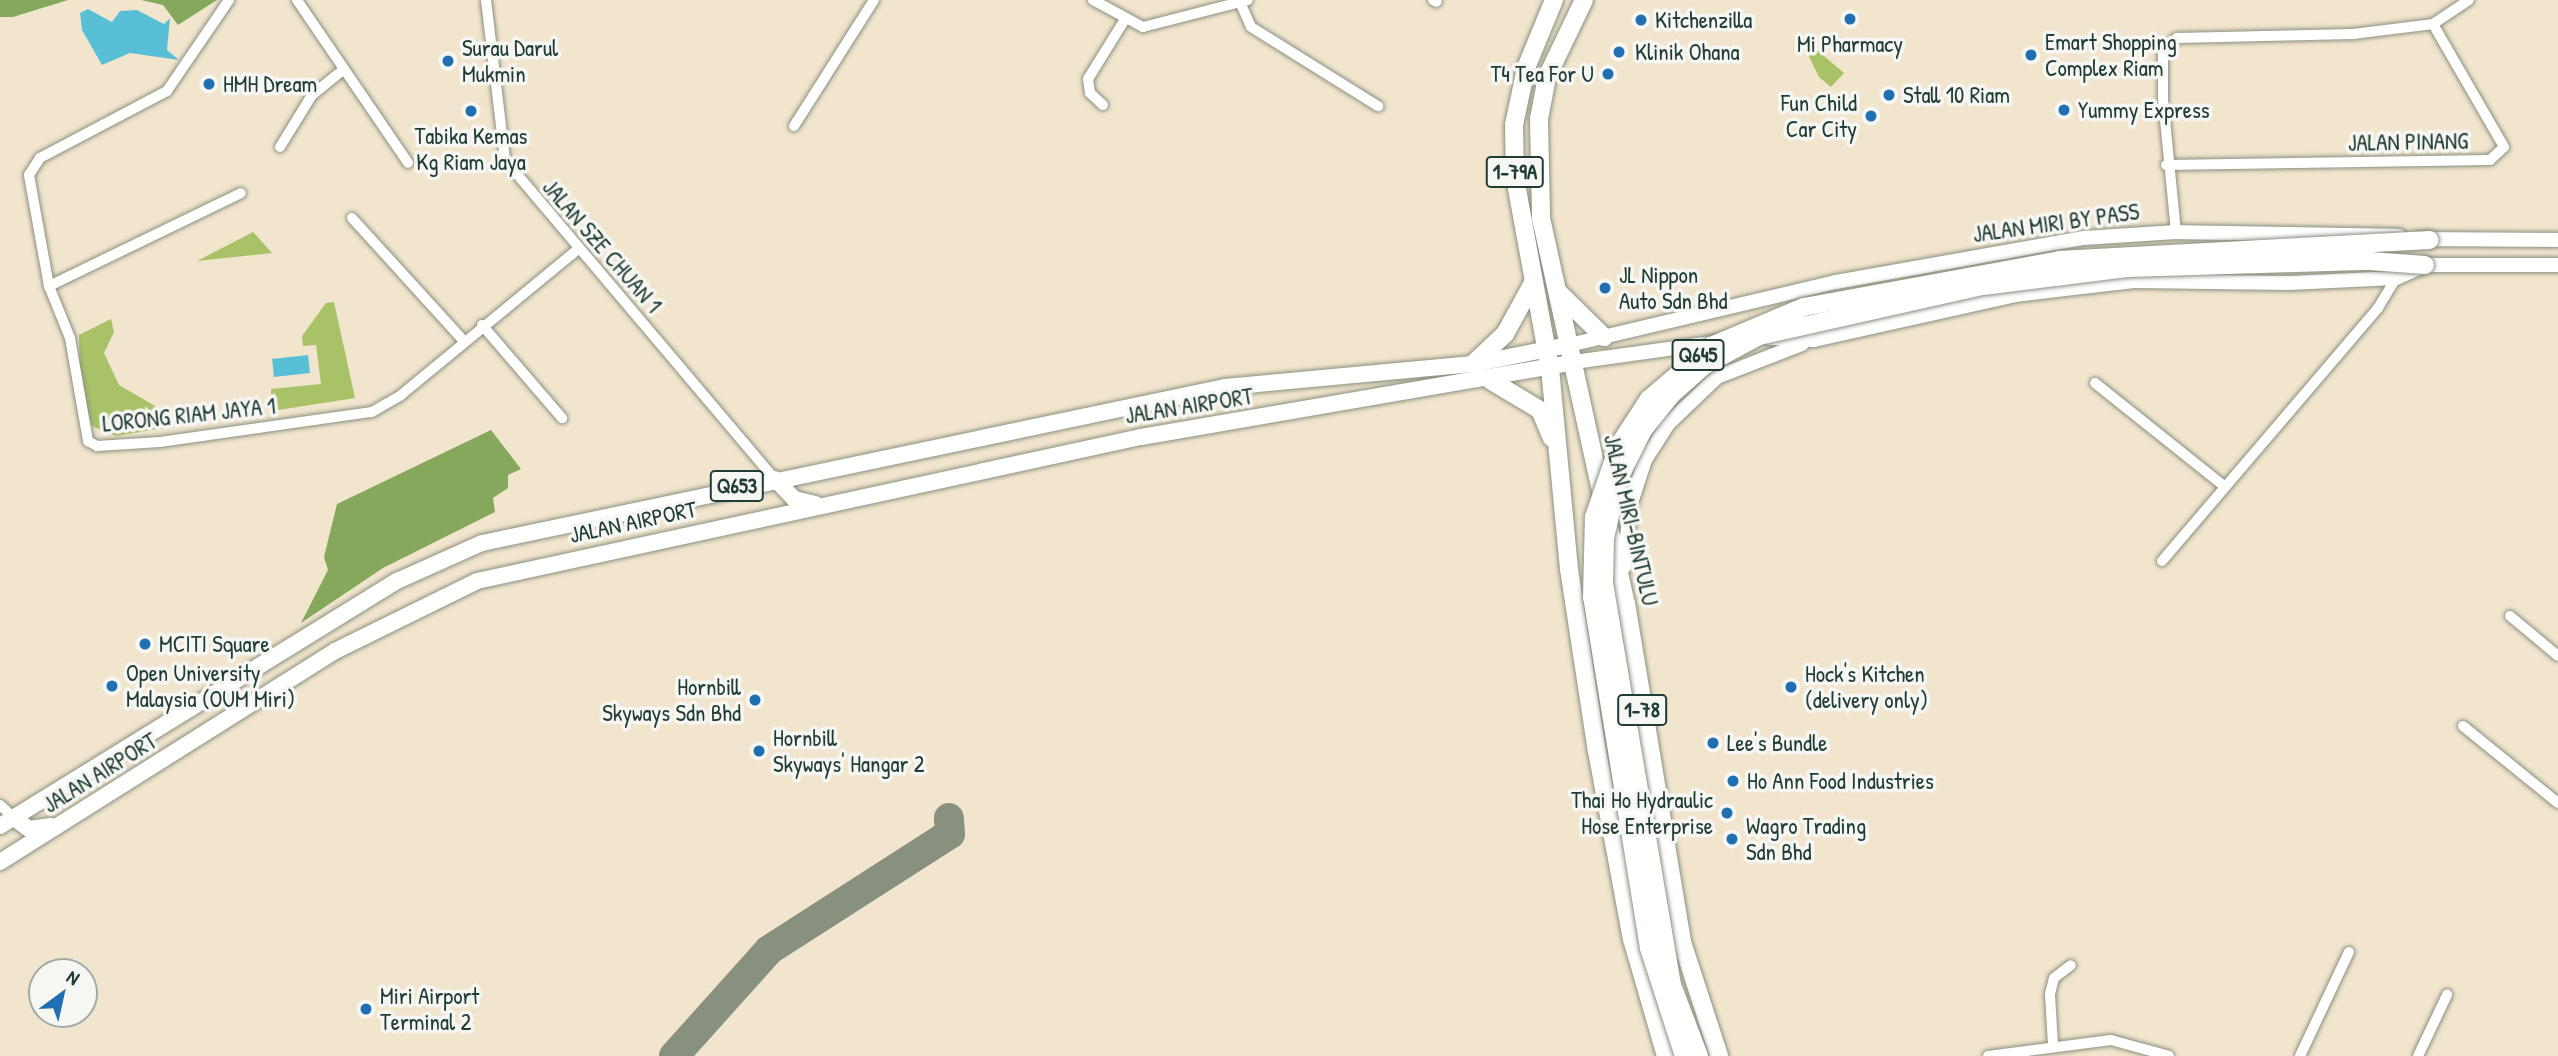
<!DOCTYPE html>
<html>
<head>
<meta charset="utf-8">
<style>
	body { margin:0 }
	#map { position:relative; width:2558px; height:1056px; overflow:hidden; background:#f2e5cd; font-family:"Patrick Hand",sans-serif }
	div>[style] { position:absolute }
	.green>* { inset:0; background:#a9c268 }
	.forest>* { inset:0; background:#86a85c }
	.water>* { inset:0; background:#59bfd7 }
	.taxiway>* { height:30px; margin:-15px; padding:0 15px; transform-origin:15px; border-radius:15px; background:#889180 }
	.roads { filter:drop-shadow(0 0 2px #889180) drop-shadow(0 0 2px #889180) }
	.street>* { height:10px; margin:-5px; padding:0 5px; transform-origin:5px; border-radius:5px; background:#fff }
	.secondary>* { height:14px; margin:-7px; padding:0 7px; transform-origin:7px; border-radius:7px; background:#fff }
	.primary>* { height:16px; margin:-8px; padding:0 8px; transform-origin:8px; border-radius:8px; background:#fff }
	.highway>* { height:18px; margin:-9px; padding:0 9px; transform-origin:9px; border-radius:9px; background:#fff }
	.bridges { filter:drop-shadow(0 0 2px #889180) drop-shadow(0 0 2px #889180) }
	.highway-bridge>* { height:18px; margin:-9px; padding:0 9px; transform-origin:9px; border-radius:9px; background:#fff }
	.dots>* { width:19px; height:19px; translate:-50% -50%; box-sizing:border-box; border:4px solid #f6f6f2; border-radius:50% }
	span { translate:-50% -50%; white-space:nowrap; text-align:center; line-height:1.15; -webkit-text-stroke:7px #f6f6f2; paint-order:stroke }
	.shield-label span { padding:2px 5px; background:#f6f6f2; border:2px solid; border-radius:5px; -webkit-text-stroke-width:0 }
	.shield-label { font-size:21px; color:#1f3d34; font-weight:700 }
	.poi-label { font-size:23px; color:#1f3d34 }
	.left { translate:0 -50%; text-align:left }
	.right { translate:-100% -50%; text-align:right }
	.street-label { font-size:23px; color:#1f3d34 }
	.north { position:absolute; left:28px; top:958px; width:70px; height:70px; box-sizing:border-box; background:#f6f6f2; border:2px solid #a0aca6; border-radius:50%; rotate:33deg; font-size:19px; font-weight:700; line-height:28px; text-align:center; color:#1f3d34 }
	.north::after { content:''; display:block; margin:auto; width:24px; height:32px; background:#1f6fb2; clip-path:polygon(50% 0,100% 100%,50% 72%,0 100%) }
</style>
</head>
<body>
<div id="map">
	<div class="green">
		<i style="clip-path:polygon(1798px 34px,1844px 73px,1831px 87px,1819px 77px)"></i>
		<i style="clip-path:polygon(253px 232px,272px 253px,197px 261px)"></i>
		<i style="clip-path:polygon(334px 302px,355px 398px,272px 411px,271px 389px,321px 384px,316px 345px,303px 346px,302px 336px,326px 303px)"></i>
		<i style="clip-path:polygon(111px 319px,114px 332px,104px 353px,119px 385px,167px 413px,170px 427px,116px 436px,92px 426px,80px 382px,79px 335px)"></i>
	</div>
	<div class="forest">
		<i style="clip-path:polygon(0 0,68px 0,13px 17px,0 17px)"></i>
		<i style="clip-path:polygon(141px 0,217px 0,178px 25px,163px 5px)"></i>
		<i style="clip-path:polygon(491px 430px,521px 469px,508px 475px,508px 488px,493px 498px,495px 512px,383px 568px,301px 623px,328px 570px,324px 557px,337px 504px)"></i>
	</div>
	<div class="water">
		<i style="clip-path:polygon(88px 9px,112px 22px,120px 11px,137px 10px,164px 24px,170px 18px,167px 50px,179px 60px,130px 53px,102px 65px,82px 30px,80px 13px)"></i>
		<i style="clip-path:polygon(308px 355px,310px 373px,274px 377px,272px 359px)"></i>
	</div>
	<div class="taxiway">
		<i style="left:674px;top:1056px;width:142px;rotate:-48.1deg"></i>
		<i style="left:769px;top:950px;width:215px;rotate:-32.7deg"></i>
		<i style="left:950px;top:834px;width:16px;rotate:-94deg"></i>
	</div>
	<div class="roads">
		<div class="street">
			<i style="left:229px;top:0;width:110px;rotate:124.3deg"></i>
			<i style="left:167px;top:91px;width:144px;rotate:152.2deg"></i>
			<i style="left:40px;top:158px;width:20px;rotate:123deg"></i>
			<i style="left:29px;top:175px;width:113px;rotate:79.8deg"></i>
			<i style="left:49px;top:286px;width:56px;rotate:68deg"></i>
			<i style="left:70px;top:338px;width:105px;rotate:80.1deg"></i>
			<i style="left:88px;top:441px;width:10px;rotate:29deg"></i>
			<i style="left:97px;top:446px;width:63px;rotate:-3.6deg"></i>
			<i style="left:160px;top:442px;width:214px;rotate:-8.1deg"></i>
			<i style="left:372px;top:412px;width:34px;rotate:-30deg"></i>
			<i style="left:401px;top:395px;width:229px;rotate:-39.5deg"></i>
			<i style="left:297px;top:0;width:197px;rotate:55.7deg"></i>
			<i style="left:486px;top:0;width:161px;rotate:83.2deg"></i>
			<i style="left:505px;top:160px;width:418px;rotate:49.8deg"></i>
			<i style="left:1093px;top:0;width:57px;rotate:28.4deg"></i>
			<i style="left:1143px;top:27px;width:108px;rotate:-14.4deg"></i>
			<i style="left:1433px;top:0;width:4px;rotate:27deg"></i>
			<i style="left:1240px;top:2px;width:27px;rotate:66deg"></i>
			<i style="left:1251px;top:27px;width:150px;rotate:31.9deg"></i>
			<i style="left:1103px;top:105px;width:18px;rotate:-137deg"></i>
			<i style="left:1090px;top:93px;width:14px;rotate:-98deg"></i>
			<i style="left:1088px;top:79px;width:68px;rotate:-58.2deg"></i>
			<i style="left:794px;top:126px;width:149px;rotate:-57.6deg"></i>
			<i style="left:280px;top:147px;width:61px;rotate:-58.4deg"></i>
			<i style="left:312px;top:95px;width:40px;rotate:-39deg"></i>
			<i style="left:2166px;top:165px;width:324px;rotate:-0.9deg"></i>
			<i style="left:2490px;top:160px;width:19px;rotate:-43deg"></i>
			<i style="left:2504px;top:147px;width:142px;rotate:-120deg"></i>
			<i style="left:352px;top:218px;width:165px;rotate:47.7deg"></i>
			<i style="left:2176px;top:232px;width:133px;rotate:-95.6deg"></i>
			<i style="left:2163px;top:100px;width:50px;rotate:-90deg"></i>
			<i style="left:2163px;top:50px;width:18px;rotate:-41deg"></i>
			<i style="left:2177px;top:38px;width:176px;rotate:-1.3deg"></i>
			<i style="left:2353px;top:34px;width:81px;rotate:-7.1deg"></i>
			<i style="left:2433px;top:24px;width:43px;rotate:-33.7deg"></i>
			<i style="left:49px;top:286px;width:213px;rotate:-25.8deg"></i>
			<i style="left:482px;top:325px;width:123px;rotate:49.3deg"></i>
			<i style="left:2095px;top:383px;width:164px;rotate:38.6deg"></i>
			<i style="left:2162px;top:561px;width:333px;rotate:-49.5deg"></i>
			<i style="left:2378px;top:308px;width:35px;rotate:-59deg"></i>
			<i style="left:2510px;top:616px;width:62px;rotate:39.8deg"></i>
			<i style="left:2463px;top:726px;width:122px;rotate:39deg"></i>
			<i style="left:0;top:805px;width:18px;rotate:43deg"></i>
			<i style="left:2053px;top:1045px;width:51px;rotate:-93.4deg"></i>
			<i style="left:2050px;top:994px;width:16px;rotate:-76deg"></i>
			<i style="left:2054px;top:978px;width:21px;rotate:-37deg"></i>
			<i style="left:1988px;top:1056px;width:124px;rotate:-7.4deg"></i>
			<i style="left:2111px;top:1040px;width:60px;rotate:15.4deg"></i>
			<i style="left:2300px;top:1056px;width:115px;rotate:-64.8deg"></i>
			<i style="left:2418px;top:1056px;width:68px;rotate:-64.6deg"></i>
		</div>
		<div class="secondary">
			<i style="left:2420px;top:239px;width:138px;rotate:0.4deg"></i>
			<i style="left:1770px;top:338px;width:44px;rotate:2.6deg"></i>
			<i style="left:1814px;top:340px;width:206px;rotate:-12.6deg"></i>
			<i style="left:2015px;top:295px;width:120px;rotate:-6.7deg"></i>
			<i style="left:2134px;top:281px;width:155px;rotate:0.7deg"></i>
			<i style="left:2289px;top:283px;width:107px;rotate:-2.7deg"></i>
			<i style="left:2396px;top:278px;width:32px;rotate:-24deg"></i>
			<i style="left:2425px;top:265px;width:133px"></i>
			<i style="left:1569px;top:345px;width:274px;rotate:-13.3deg"></i>
			<i style="left:1836px;top:282px;width:252px;rotate:-10.1deg"></i>
			<i style="left:2084px;top:238px;width:92px;rotate:-3.7deg"></i>
			<i style="left:2176px;top:232px;width:223px;rotate:1deg"></i>
			<i style="left:1574px;top:362px;width:145px;rotate:-7.9deg"></i>
			<i style="left:1624px;top:567px;width:61px;rotate:-84.4deg"></i>
			<i style="left:1630px;top:506px;width:48px;rotate:-71.9deg"></i>
			<i style="left:1645px;top:460px;width:43px;rotate:-57.4deg"></i>
			<i style="left:1668px;top:424px;width:68px;rotate:-43.8deg"></i>
			<i style="left:1717px;top:377px;width:91px;rotate:-21.2deg"></i>
		</div>
		<div class="primary">
			<i style="left:775px;top:479px;width:28px;rotate:46deg"></i>
			<i style="left:794px;top:499px;width:22px;rotate:13deg"></i>
			<i style="left:13px;top:817px;width:20px;rotate:37deg"></i>
			<i style="left:29px;top:829px;width:22px;rotate:-8deg"></i>
			<i style="left:0;top:826px;width:467px;rotate:-31.7deg"></i>
			<i style="left:397px;top:581px;width:93px;rotate:-24.1deg"></i>
			<i style="left:482px;top:543px;width:759px;rotate:-11.86deg"></i>
			<i style="left:1225px;top:387px;width:249px;rotate:-5.3deg"></i>
			<i style="left:1473px;top:364px;width:98px;rotate:-11.2deg"></i>
			<i style="left:0;top:862px;width:396px;rotate:-32.2deg"></i>
			<i style="left:335px;top:651px;width:158px;rotate:-26.2deg"></i>
			<i style="left:477px;top:581px;width:679px;rotate:-12.24deg"></i>
			<i style="left:1141px;top:437px;width:439px;rotate:-9.8deg"></i>
		</div>
		<div class="highway">
			<i style="left:1554px;top:0;width:74px;rotate:112.4deg"></i>
			<i style="left:1526px;top:68px;width:58px;rotate:101.9deg"></i>
			<i style="left:1514px;top:125px;width:53px;rotate:88.9deg"></i>
			<i style="left:1515px;top:178px;width:193px;rotate:79.6deg"></i>
			<i style="left:1550px;top:368px;width:202px;rotate:84.6deg"></i>
			<i style="left:1569px;top:569px;width:184px;rotate:81.3deg"></i>
			<i style="left:1597px;top:751px;width:191px;rotate:79.5deg"></i>
			<i style="left:1632px;top:939px;width:122px;rotate:73.8deg"></i>
			<i style="left:1584px;top:0;width:85px;rotate:115.7deg"></i>
			<i style="left:1547px;top:77px;width:43px;rotate:100.8deg"></i>
			<i style="left:1539px;top:119px;width:99px;rotate:88.8deg"></i>
			<i style="left:1541px;top:218px;width:394px;rotate:77.6deg"></i>
			<i style="left:1626px;top:603px;width:344px;rotate:80.6deg"></i>
			<i style="left:1682px;top:942px;width:120px;rotate:72deg"></i>
			<i style="left:1559px;top:293px;width:63px;rotate:44.4deg"></i>
			<i style="left:1473px;top:364px;width:44px;rotate:-43.2deg"></i>
			<i style="left:1505px;top:334px;width:58px;rotate:-61.2deg"></i>
			<i style="left:1490px;top:380px;width:58px;rotate:31deg"></i>
			<i style="left:1540px;top:410px;width:30px;rotate:67deg"></i>
		</div>
	</div>
	<div class="bridges">
		<div class="highway-bridge">
			<i style="left:1684px;top:1056px;width:114px;rotate:-108deg"></i>
			<i style="left:1649px;top:948px;width:356px;rotate:-99.2deg"></i>
			<i style="left:1592px;top:597px;width:80px;rotate:-88.6deg"></i>
			<i style="left:1594px;top:517px;width:76px;rotate:-70.9deg"></i>
			<i style="left:1619px;top:445px;width:55px;rotate:-56.9deg"></i>
			<i style="left:1649px;top:399px;width:82px;rotate:-40.5deg"></i>
			<i style="left:1711px;top:346px;width:101px;rotate:-22.8deg"></i>
			<i style="left:1804px;top:307px;width:259px;rotate:-10.4deg"></i>
			<i style="left:2059px;top:260px;width:371px;rotate:-3.1deg"></i>
			<i style="left:1699px;top:1056px;width:76px;rotate:-110.8deg"></i>
			<i style="left:1672px;top:985px;width:408px;rotate:-99.6deg"></i>
			<i style="left:1604px;top:583px;width:45px;rotate:-88.7deg"></i>
			<i style="left:1605px;top:538px;width:59px;rotate:-77.4deg"></i>
			<i style="left:1618px;top:480px;width:56px;rotate:-63.4deg"></i>
			<i style="left:1643px;top:430px;width:46px;rotate:-51.1deg"></i>
			<i style="left:1672px;top:394px;width:44px;rotate:-41.3deg"></i>
			<i style="left:1705px;top:365px;width:61px;rotate:-28.2deg"></i>
			<i style="left:1759px;top:336px;width:230px;rotate:-12.6deg"></i>
			<i style="left:1983px;top:286px;width:145px;rotate:-7.1deg"></i>
			<i style="left:2127px;top:268px;width:243px;rotate:-1.7deg"></i>
			<i style="left:2370px;top:261px;width:55px;rotate:4.2deg"></i>
		</div>
	</div>
	<div class="dots">
		<i style="left:1850px;top:19px;background:#1f6fb2"></i>
		<i style="left:1641px;top:20px;background:#1f6fb2"></i>
		<i style="left:1619px;top:52px;background:#1f6fb2"></i>
		<i style="left:2031px;top:55px;background:#1f6fb2"></i>
		<i style="left:448px;top:61px;background:#1f6fb2"></i>
		<i style="left:1608px;top:74px;background:#1f6fb2"></i>
		<i style="left:209px;top:84px;background:#1f6fb2"></i>
		<i style="left:1889px;top:95px;background:#1f6fb2"></i>
		<i style="left:2064px;top:110px;background:#1f6fb2"></i>
		<i style="left:471px;top:111px;background:#1f6fb2"></i>
		<i style="left:1871px;top:116px;background:#1f6fb2"></i>
		<i style="left:1605px;top:288px;background:#1f6fb2"></i>
		<i style="left:145px;top:644px;background:#1f6fb2"></i>
		<i style="left:112px;top:686px;background:#1f6fb2"></i>
		<i style="left:1791px;top:687px;background:#1f6fb2"></i>
		<i style="left:755px;top:700px;background:#1f6fb2"></i>
		<i style="left:1713px;top:743px;background:#1f6fb2"></i>
		<i style="left:759px;top:751px;background:#1f6fb2"></i>
		<i style="left:1733px;top:781px;background:#1f6fb2"></i>
		<i style="left:1727px;top:813px;background:#1f6fb2"></i>
		<i style="left:1732px;top:839px;background:#1f6fb2"></i>
		<i style="left:366px;top:1009px;background:#1f6fb2"></i>
	</div>
	<div class="shield-label">
		<span style="left:1515px;top:172px">1-79A</span>
		<span style="left:1698px;top:355px">Q645</span>
		<span style="left:737px;top:486px">Q653</span>
		<span style="left:1642px;top:710px">1-78</span>
	</div>
	<div class="poi-label">
		<span class="left" style="left:1655px;top:20px">Kitchenzilla</span>
		<span class="left" style="left:2045px;top:55px">Emart Shopping<br>Complex Riam</span>
		<span style="left:1850px;top:44px">Mi Pharmacy</span>
		<span class="left" style="left:462px;top:61px">Surau Darul<br>Mukmin</span>
		<span class="left" style="left:1635px;top:52px">Klinik Ohana</span>
		<span class="right" style="left:1594px;top:74px">T4 Tea For U</span>
		<span class="left" style="left:223px;top:84px">HMH Dream</span>
		<span class="left" style="left:1903px;top:95px">Stall 10 Riam</span>
		<span class="right" style="left:1857px;top:116px">Fun Child<br>Car City</span>
		<span class="left" style="left:2078px;top:110px">Yummy Express</span>
		<span style="left:471px;top:149px">Tabika Kemas<br>Kg Riam Jaya</span>
		<span class="left" style="left:1619px;top:288px">JL Nippon<br>Auto Sdn Bhd</span>
		<span class="left" style="left:159px;top:644px">MCITI Square</span>
		<span class="left" style="left:126px;top:686px">Open University<br>Malaysia (OUM Miri)</span>
		<span class="left" style="left:1805px;top:687px">Hock's Kitchen<br>(delivery only)</span>
		<span class="right" style="left:741px;top:700px">Hornbill<br>Skyways Sdn Bhd</span>
		<span class="left" style="left:773px;top:751px">Hornbill<br>Skyways' Hangar 2</span>
		<span class="left" style="left:1727px;top:743px">Lee's Bundle</span>
		<span class="left" style="left:1747px;top:781px">Ho Ann Food Industries</span>
		<span class="right" style="left:1713px;top:813px">Thai Ho Hydraulic<br>Hose Enterprise</span>
		<span class="left" style="left:1746px;top:839px">Wagro Trading<br>Sdn Bhd</span>
		<span class="left" style="left:380px;top:1009px">Miri Airport<br>Terminal 2</span>
	</div>
	<div class="street-label">
		<span style="left:2408px;top:142px;rotate:-1deg">JALAN PINANG</span>
		<span style="left:2056px;top:223px;rotate:-8deg">JALAN MIRI BY PASS</span>
		<span style="left:602px;top:246px;rotate:49deg">JALAN SZE CHUAN 1</span>
		<span style="left:1189px;top:406px;rotate:-9deg">JALAN AIRPORT</span>
		<span style="left:189px;top:415px;rotate:-6deg">LORONG RIAM JAYA 1</span>
		<span style="left:1631px;top:520px;rotate:77deg">JALAN MIRI-BINTULU</span>
		<span style="left:633px;top:522px;rotate:-12deg">JALAN AIRPORT</span>
		<span style="left:100px;top:773px;rotate:-32deg">JALAN AIRPORT</span>
	</div>
	<div class="north">N</div>
</div>
</body>
</html>
